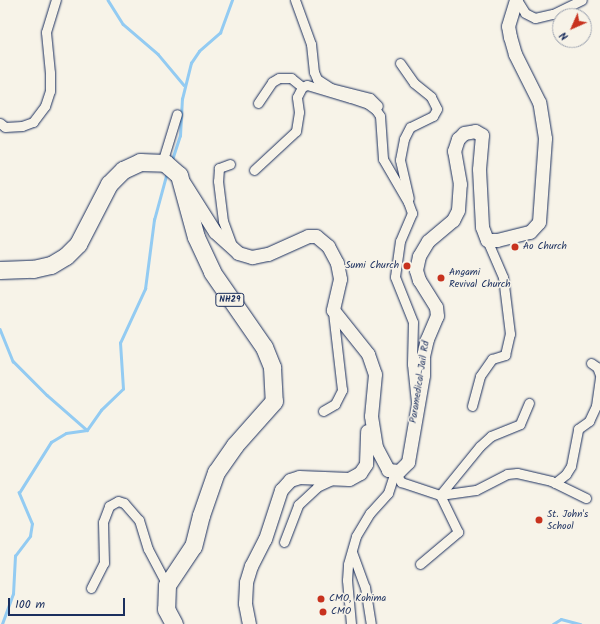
<!DOCTYPE html>
<html>
<head>
<meta charset="utf-8">
<style>
	body { margin:0 }
	#map { position:relative; width:600px; height:624px; overflow:hidden; background:#f7f3e8; font-family:Kalam,sans-serif }
	div>[style] { position:absolute }
	.stream>* { height:2.5px; margin:-1.25px; padding:0 1.25px; transform-origin:1.25px; border-radius:1.25px; background:#93cbf2 }
	.roads { filter:drop-shadow(0 0 1px #1b2f5e) drop-shadow(0 0 1px #1b2f5e) }
	.street>* { height:9px; margin:-4.5px; padding:0 4.5px; transform-origin:4.5px; border-radius:4.5px; background:#f7f3e8 }
	.secondary>* { height:13px; margin:-6.5px; padding:0 6.5px; transform-origin:6.5px; border-radius:6.5px; background:#f7f3e8 }
	.highway>* { height:17px; margin:-8.5px; padding:0 8.5px; transform-origin:8.5px; border-radius:8.5px; background:#f7f3e8 }
	.dots>* { width:11px; height:11px; translate:-50% -50%; box-sizing:border-box; border:2px solid #f7f3e8; border-radius:50% }
	span { translate:-50% -50%; white-space:nowrap; text-align:center; line-height:1.15; -webkit-text-stroke:3px #f7f3e8; paint-order:stroke }
	.shield-label span { padding:1px 3px; background:#f7f3e8; border:1px solid; border-radius:3px; -webkit-text-stroke-width:0 }
	.shield-label { font-size:9px; color:#1b2f5e; font-weight:700 }
	.poi-label { font-size:10px; color:#1b2f5e }
	.left { translate:0 -50%; text-align:left }
	.right { translate:-100% -50%; text-align:right }
	.street-label { font-size:10px; color:#1b2f5e }
	.north { position:absolute; left:552px; top:8px; width:40px; height:40px; box-sizing:border-box; background:#f7f3e8; border:1px solid #9fa5b1; border-radius:50%; rotate:225deg; font-size:11px; font-weight:700; line-height:16px; text-align:center; color:#1b2f5e }
	.north::after { content:''; display:block; margin:auto; width:14px; height:18px; background:#c8321e; clip-path:polygon(50% 0,100% 100%,50% 72%,0 100%) }
	.scale { position:absolute; left:8px; top:598px; width:117px; height:18px; box-sizing:border-box; border:2px solid #1b2f5e; border-top:0; padding-left:5px; font-size:12px; line-height:14px; white-space:nowrap; color:#1b2f5e; -webkit-text-stroke:3px #f7f3e8; paint-order:stroke }
</style>
</head>
<body>
<div id="map">
	<div class="stream">
		<i style="left:108px;top:0;width:28px;rotate:58deg"></i>
		<i style="left:123px;top:24px;width:46px;rotate:40.6deg"></i>
		<i style="left:158px;top:54px;width:40px;rotate:50deg"></i>
		<i style="left:172px;top:160px;width:25px;rotate:-72deg"></i>
		<i style="left:180px;top:136px;width:37px;rotate:-87deg"></i>
		<i style="left:182px;top:99px;width:37px;rotate:-76deg"></i>
		<i style="left:191px;top:63px;width:14px;rotate:-56deg"></i>
		<i style="left:199px;top:51px;width:28px;rotate:-41deg"></i>
		<i style="left:220px;top:33px;width:35px;rotate:-70deg"></i>
		<i style="left:0;top:329px;width:35px;rotate:68deg"></i>
		<i style="left:13px;top:361px;width:48px;rotate:45deg"></i>
		<i style="left:47px;top:395px;width:53px;rotate:41.2deg"></i>
		<i style="left:2px;top:624px;width:32px;rotate:-70deg"></i>
		<i style="left:13px;top:594px;width:38px;rotate:-87deg"></i>
		<i style="left:15px;top:556px;width:25px;rotate:-53deg"></i>
		<i style="left:30px;top:536px;width:12px;rotate:-81deg"></i>
		<i style="left:32px;top:524px;width:34px;rotate:-113deg"></i>
		<i style="left:19px;top:493px;width:60px;rotate:-57.9deg"></i>
		<i style="left:51px;top:442px;width:17px;rotate:-31deg"></i>
		<i style="left:66px;top:433px;width:21px;rotate:-8deg"></i>
		<i style="left:87px;top:430px;width:24px;rotate:-55deg"></i>
		<i style="left:101px;top:410px;width:30px;rotate:-44deg"></i>
		<i style="left:123px;top:389px;width:46px;rotate:-93.7deg"></i>
		<i style="left:120px;top:343px;width:60px;rotate:-65.2deg"></i>
		<i style="left:145px;top:289px;width:70px;rotate:-82.6deg"></i>
		<i style="left:154px;top:220px;width:50px;rotate:-74.8deg"></i>
		<i style="left:553px;top:624px;width:9px;rotate:-32deg"></i>
		<i style="left:561px;top:619px;width:20px;rotate:15deg"></i>
	</div>
	<div class="roads">
		<div class="street">
			<i style="left:295px;top:0;width:47px;rotate:70deg"></i>
			<i style="left:311px;top:44px;width:28px;rotate:84deg"></i>
			<i style="left:314px;top:72px;width:8px;rotate:67deg"></i>
			<i style="left:317px;top:79px;width:17px;rotate:33deg"></i>
			<i style="left:331px;top:88px;width:40px;rotate:14.4deg"></i>
			<i style="left:370px;top:98px;width:11px;rotate:45deg"></i>
			<i style="left:517px;top:0;width:15px;rotate:58deg"></i>
			<i style="left:525px;top:13px;width:11px;rotate:27deg"></i>
			<i style="left:535px;top:18px;width:18px;rotate:-13deg"></i>
			<i style="left:553px;top:14px;width:32px;rotate:-26deg"></i>
			<i style="left:400px;top:63px;width:24px;rotate:55deg"></i>
			<i style="left:414px;top:83px;width:22px;rotate:39deg"></i>
			<i style="left:431px;top:97px;width:13px;rotate:63deg"></i>
			<i style="left:437px;top:109px;width:8px;rotate:120deg"></i>
			<i style="left:433px;top:116px;width:25px;rotate:154deg"></i>
			<i style="left:410px;top:127px;width:13px;rotate:117deg"></i>
			<i style="left:404px;top:139px;width:21px;rotate:101deg"></i>
			<i style="left:400px;top:160px;width:39px;rotate:77deg"></i>
			<i style="left:258px;top:103px;width:25px;rotate:-56deg"></i>
			<i style="left:272px;top:82px;width:8px;rotate:-30deg"></i>
			<i style="left:279px;top:78px;width:12px"></i>
			<i style="left:291px;top:78px;width:14px;rotate:39deg"></i>
			<i style="left:0;top:123px;width:6px;rotate:39deg"></i>
			<i style="left:5px;top:127px;width:17px;rotate:-3deg"></i>
			<i style="left:22px;top:126px;width:12px;rotate:-20deg"></i>
			<i style="left:33px;top:122px;width:20px;rotate:-53deg"></i>
			<i style="left:45px;top:106px;width:16px;rotate:-72deg"></i>
			<i style="left:50px;top:91px;width:18px;rotate:-90deg"></i>
			<i style="left:50px;top:73px;width:41px;rotate:-95.6deg"></i>
			<i style="left:46px;top:32px;width:34px;rotate:-73deg"></i>
			<i style="left:162px;top:163px;width:51px;rotate:-73deg"></i>
			<i style="left:230px;top:164px;width:12px;rotate:160deg"></i>
			<i style="left:219px;top:168px;width:13px;rotate:94deg"></i>
			<i style="left:218px;top:181px;width:40px;rotate:82.9deg"></i>
			<i style="left:223px;top:221px;width:27px;rotate:70deg"></i>
			<i style="left:254px;top:170px;width:57px;rotate:-42.9deg"></i>
			<i style="left:296px;top:131px;width:19px;rotate:-81deg"></i>
			<i style="left:299px;top:112px;width:15px;rotate:-98deg"></i>
			<i style="left:297px;top:97px;width:11px;rotate:-63deg"></i>
			<i style="left:302px;top:87px;width:5px;rotate:-22deg"></i>
			<i style="left:307px;top:85px;width:46px;rotate:16.5deg"></i>
			<i style="left:351px;top:98px;width:18px;rotate:19deg"></i>
			<i style="left:368px;top:104px;width:10px;rotate:37deg"></i>
			<i style="left:376px;top:110px;width:7px;rotate:56deg"></i>
			<i style="left:380px;top:116px;width:43px;rotate:86deg"></i>
			<i style="left:383px;top:159px;width:50px;rotate:59.8deg"></i>
			<i style="left:408px;top:202px;width:12px;rotate:70deg"></i>
			<i style="left:412px;top:213px;width:30px;rotate:113deg"></i>
			<i style="left:400px;top:241px;width:36px;rotate:98deg"></i>
			<i style="left:395px;top:277px;width:48px;rotate:68.2deg"></i>
			<i style="left:413px;top:322px;width:42px;rotate:91.4deg"></i>
			<i style="left:412px;top:364px;width:38px;rotate:84deg"></i>
			<i style="left:591px;top:363px;width:7px;rotate:34deg"></i>
			<i style="left:597px;top:367px;width:9px;rotate:69deg"></i>
			<i style="left:472px;top:406px;width:31px;rotate:-75deg"></i>
			<i style="left:480px;top:376px;width:21px;rotate:-55deg"></i>
			<i style="left:492px;top:359px;width:14px;rotate:-17deg"></i>
			<i style="left:505px;top:355px;width:22px;rotate:-77deg"></i>
			<i style="left:510px;top:334px;width:57px;rotate:-97deg"></i>
			<i style="left:503px;top:277px;width:40px;rotate:-113.4deg"></i>
			<i style="left:323px;top:411px;width:14px;rotate:-30deg"></i>
			<i style="left:335px;top:404px;width:16px;rotate:-63deg"></i>
			<i style="left:342px;top:390px;width:79px;rotate:-96.6deg"></i>
			<i style="left:395px;top:472px;width:12px;rotate:59deg"></i>
			<i style="left:401px;top:482px;width:41px;rotate:18.4deg"></i>
			<i style="left:440px;top:495px;width:63px;rotate:-50.8deg"></i>
			<i style="left:480px;top:446px;width:15px;rotate:-42deg"></i>
			<i style="left:491px;top:436px;width:31px;rotate:-22deg"></i>
			<i style="left:520px;top:424px;width:23px;rotate:-67deg"></i>
			<i style="left:555px;top:483px;width:14px;rotate:-39deg"></i>
			<i style="left:566px;top:474px;width:9px;rotate:-58deg"></i>
			<i style="left:571px;top:466px;width:38px;rotate:-79deg"></i>
			<i style="left:578px;top:429px;width:14px;rotate:-36deg"></i>
			<i style="left:589px;top:421px;width:17px;rotate:-65deg"></i>
			<i style="left:596px;top:406px;width:29px;rotate:-82deg"></i>
			<i style="left:284px;top:542px;width:40px;rotate:-69deg"></i>
			<i style="left:298px;top:505px;width:26px;rotate:-43deg"></i>
			<i style="left:317px;top:487px;width:19px;rotate:-25deg"></i>
			<i style="left:352px;top:552px;width:37px;rotate:70deg"></i>
			<i style="left:365px;top:587px;width:37px;rotate:81deg"></i>
			<i style="left:420px;top:564px;width:50px;rotate:-40.1deg"></i>
			<i style="left:458px;top:532px;width:41px;rotate:-115.9deg"></i>
			<i style="left:440px;top:495px;width:36px;rotate:-8deg"></i>
			<i style="left:476px;top:490px;width:35px;rotate:-27deg"></i>
			<i style="left:507px;top:474px;width:10px;rotate:-6deg"></i>
			<i style="left:517px;top:473px;width:35px;rotate:13deg"></i>
			<i style="left:551px;top:481px;width:39px;rotate:26deg"></i>
			<i style="left:91px;top:588px;width:28px;rotate:-63deg"></i>
			<i style="left:104px;top:563px;width:41px;rotate:-91.4deg"></i>
			<i style="left:103px;top:522px;width:17px;rotate:-69deg"></i>
			<i style="left:109px;top:506px;width:10px;rotate:-29deg"></i>
			<i style="left:118px;top:501px;width:6px;rotate:18deg"></i>
			<i style="left:124px;top:503px;width:23px;rotate:49deg"></i>
			<i style="left:139px;top:520px;width:30px;rotate:73deg"></i>
			<i style="left:148px;top:549px;width:41px;rotate:62.2deg"></i>
			<i style="left:351px;top:624px;width:44px;rotate:-95.2deg"></i>
			<i style="left:347px;top:580px;width:16px;rotate:-86deg"></i>
			<i style="left:348px;top:564px;width:29px;rotate:-74deg"></i>
			<i style="left:356px;top:536px;width:27px;rotate:-59deg"></i>
			<i style="left:370px;top:513px;width:27px;rotate:-48deg"></i>
			<i style="left:388px;top:493px;width:22px;rotate:-72deg"></i>
		</div>
		<div class="secondary">
			<i style="left:184px;top:183px;width:58px;rotate:57.7deg"></i>
			<i style="left:215px;top:232px;width:31px;rotate:42deg"></i>
			<i style="left:238px;top:253px;width:15px;rotate:16deg"></i>
			<i style="left:252px;top:257px;width:16px;rotate:-11deg"></i>
			<i style="left:268px;top:254px;width:44px;rotate:-24.2deg"></i>
			<i style="left:308px;top:236px;width:8px"></i>
			<i style="left:316px;top:236px;width:16px;rotate:40deg"></i>
			<i style="left:328px;top:246px;width:19px;rotate:62deg"></i>
			<i style="left:337px;top:263px;width:16px;rotate:79deg"></i>
			<i style="left:340px;top:279px;width:32px;rotate:103deg"></i>
			<i style="left:333px;top:310px;width:56px;rotate:51.5deg"></i>
			<i style="left:368px;top:354px;width:21px;rotate:71deg"></i>
			<i style="left:375px;top:374px;width:42px;rotate:95.4deg"></i>
			<i style="left:371px;top:416px;width:31px;rotate:81deg"></i>
			<i style="left:376px;top:447px;width:26px;rotate:62deg"></i>
			<i style="left:388px;top:470px;width:11px;rotate:5deg"></i>
			<i style="left:399px;top:471px;width:13px;rotate:-45deg"></i>
			<i style="left:408px;top:462px;width:88px;rotate:-80.2deg"></i>
			<i style="left:423px;top:375px;width:19px;rotate:-90deg"></i>
			<i style="left:423px;top:356px;width:17px;rotate:-77deg"></i>
			<i style="left:427px;top:339px;width:25px;rotate:-67deg"></i>
			<i style="left:437px;top:316px;width:9px;rotate:-96deg"></i>
			<i style="left:436px;top:307px;width:32px;rotate:-122deg"></i>
			<i style="left:419px;top:280px;width:10px;rotate:-107deg"></i>
			<i style="left:416px;top:270px;width:14px;rotate:-78deg"></i>
			<i style="left:419px;top:256px;width:17px;rotate:-59deg"></i>
			<i style="left:428px;top:241px;width:33px;rotate:-40deg"></i>
			<i style="left:453px;top:220px;width:11px;rotate:-63deg"></i>
			<i style="left:458px;top:210px;width:26px;rotate:-86deg"></i>
			<i style="left:460px;top:184px;width:34px;rotate:-100deg"></i>
			<i style="left:454px;top:151px;width:13px;rotate:-72deg"></i>
			<i style="left:458px;top:139px;width:8px;rotate:-45deg"></i>
			<i style="left:464px;top:133px;width:11px;rotate:-10deg"></i>
			<i style="left:475px;top:131px;width:8px;rotate:30deg"></i>
			<i style="left:482px;top:135px;width:34px;rotate:95deg"></i>
			<i style="left:479px;top:169px;width:58px;rotate:87deg"></i>
			<i style="left:482px;top:227px;width:14px;rotate:69deg"></i>
			<i style="left:487px;top:240px;width:10px"></i>
			<i style="left:497px;top:240px;width:34px;rotate:-14deg"></i>
			<i style="left:530px;top:232px;width:13px;rotate:-48deg"></i>
			<i style="left:539px;top:222px;width:84px;rotate:-85.9deg"></i>
			<i style="left:545px;top:138px;width:36px;rotate:-99deg"></i>
			<i style="left:539px;top:102px;width:54px;rotate:-116.6deg"></i>
			<i style="left:515px;top:54px;width:18px;rotate:-106deg"></i>
			<i style="left:510px;top:37px;width:11px;rotate:-100deg"></i>
			<i style="left:508px;top:26px;width:27px;rotate:-73deg"></i>
			<i style="left:249px;top:624px;width:21px;rotate:-101deg"></i>
			<i style="left:245px;top:603px;width:21px;rotate:-87deg"></i>
			<i style="left:246px;top:582px;width:17px;rotate:-73deg"></i>
			<i style="left:251px;top:566px;width:30px;rotate:-63deg"></i>
			<i style="left:265px;top:539px;width:52px;rotate:-71.9deg"></i>
			<i style="left:281px;top:490px;width:13px;rotate:-48deg"></i>
			<i style="left:290px;top:480px;width:9px;rotate:-18deg"></i>
			<i style="left:299px;top:477px;width:50px;rotate:2.3deg"></i>
			<i style="left:349px;top:479px;width:13px;rotate:-29deg"></i>
			<i style="left:360px;top:473px;width:11px;rotate:-56deg"></i>
			<i style="left:366px;top:464px;width:33px;rotate:-88deg"></i>
		</div>
		<div class="highway">
			<i style="left:0;top:270px;width:33px;rotate:-2deg"></i>
			<i style="left:33px;top:269px;width:18px;rotate:-13deg"></i>
			<i style="left:51px;top:265px;width:17px;rotate:-31deg"></i>
			<i style="left:66px;top:256px;width:17px;rotate:-45deg"></i>
			<i style="left:78px;top:244px;width:68px;rotate:-62.7deg"></i>
			<i style="left:109px;top:184px;width:20px;rotate:-45deg"></i>
			<i style="left:123px;top:170px;width:19px;rotate:-25deg"></i>
			<i style="left:140px;top:162px;width:25px;rotate:2deg"></i>
			<i style="left:165px;top:163px;width:18px;rotate:41deg"></i>
			<i style="left:179px;top:175px;width:64px;rotate:74.7deg"></i>
			<i style="left:196px;top:237px;width:38px;rotate:65deg"></i>
			<i style="left:212px;top:272px;width:91px;rotate:55.3deg"></i>
			<i style="left:264px;top:347px;width:22px;rotate:68deg"></i>
			<i style="left:272px;top:367px;width:34px;rotate:87deg"></i>
			<i style="left:274px;top:401px;width:59px;rotate:131.6deg"></i>
			<i style="left:235px;top:445px;width:33px;rotate:125deg"></i>
			<i style="left:216px;top:472px;width:46px;rotate:109.2deg"></i>
			<i style="left:201px;top:515px;width:32px;rotate:104deg"></i>
			<i style="left:193px;top:546px;width:47px;rotate:123.7deg"></i>
			<i style="left:167px;top:585px;width:24px;rotate:92deg"></i>
			<i style="left:166px;top:609px;width:17px;rotate:62deg"></i>
		</div>
	</div>
	<div class="dots">
		<i style="left:515px;top:247px;background:#c8321e"></i>
		<i style="left:407px;top:266px;background:#c8321e"></i>
		<i style="left:441px;top:278px;background:#c8321e"></i>
		<i style="left:539px;top:520px;background:#c8321e"></i>
		<i style="left:321px;top:599px;background:#c8321e"></i>
		<i style="left:323px;top:612px;background:#c8321e"></i>
	</div>
	<div class="shield-label">
		<span style="left:230px;top:300px">NH29</span>
	</div>
	<div class="poi-label">
		<span class="left" style="left:523px;top:247px">Ao Church</span>
		<span class="right" style="left:399px;top:266px">Sumi Church</span>
		<span class="left" style="left:449px;top:278px">Angami<br>Revival Church</span>
		<span class="left" style="left:547px;top:520px">St. John's<br>School</span>
		<span class="left" style="left:329px;top:599px">CMO, Kohima</span>
		<span class="left" style="left:331px;top:612px">CMO</span>
	</div>
	<div class="street-label">
		<span style="left:420px;top:382px;rotate:-81deg">Paramedical-Jail Rd</span>
	</div>
	<div class="north">N</div>
	<div class="scale">100 m</div>
</div>
</body>
</html>
